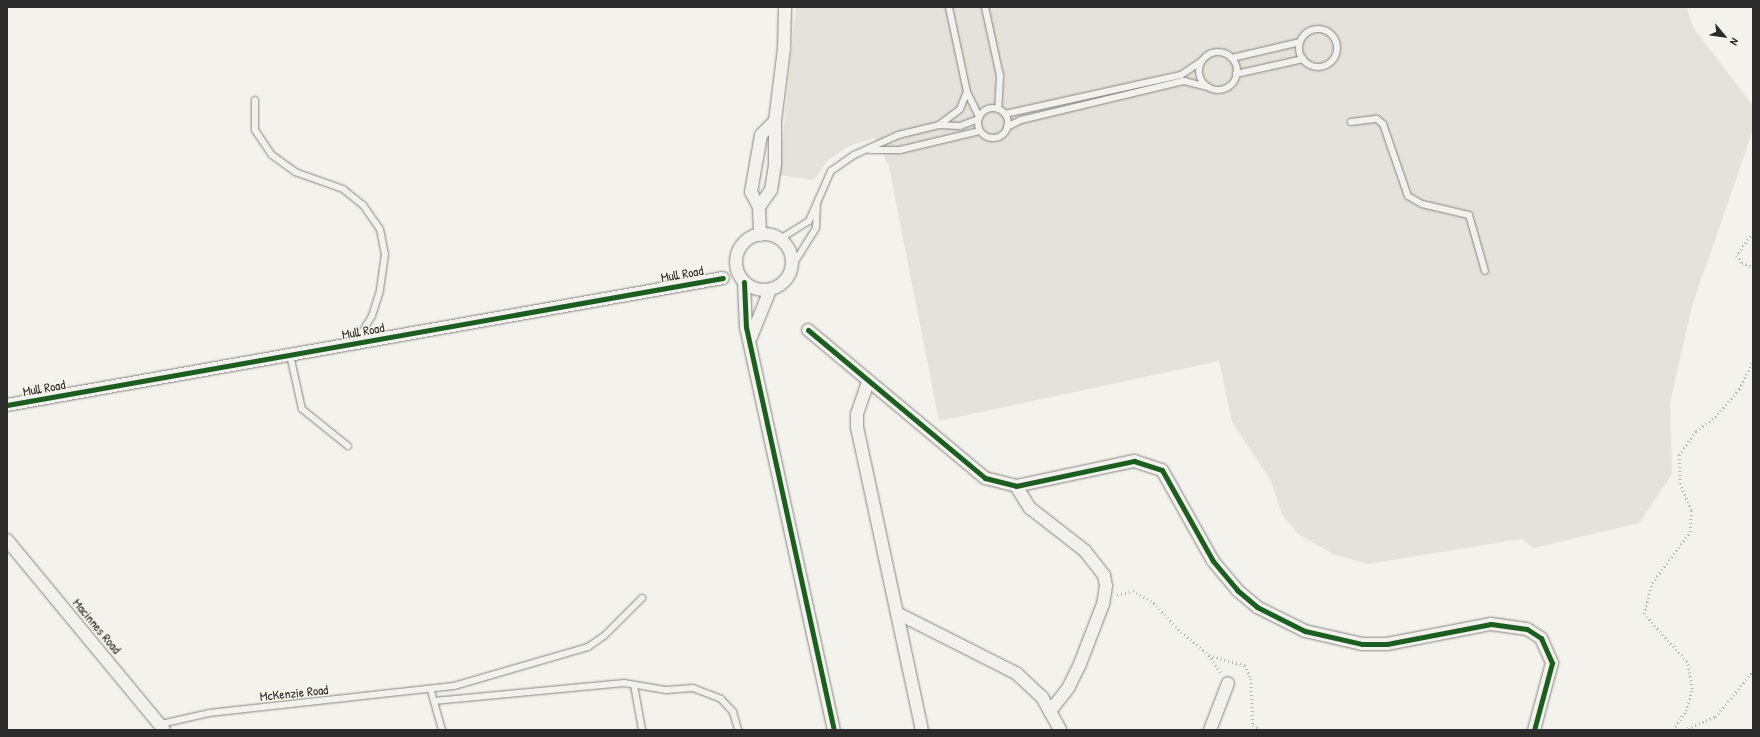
<!DOCTYPE html>
<html>
<head>
<meta charset="utf-8">
<style>
	body { margin:0 }
	#map { position:relative; width:1760px; height:737px; overflow:hidden; background:#f4f2ec; font-family:"Patrick Hand",sans-serif }
	div>[style] { position:absolute }
	.built>* { inset:0; background:#e5e2db }
	.path>* { height:2.5px; margin-top:-1.25px; transform-origin:0; background:repeating-linear-gradient(90deg,#b8b7b5 0 1px,transparent 0 4px) }
	.roads { filter:drop-shadow(0 0 1px #858582) drop-shadow(0 0 1px #858582) }
	.lane>* { height:6px; margin:-3px; padding:0 3px; transform-origin:3px; border-radius:3px; background:#f2f1ed }
	.lane>.ring { margin:-3px; padding:0; box-sizing:content-box; background:none; border:6px solid #f2f1ed; border-radius:50% }
	.street>* { height:12px; margin:-6px; padding:0 6px; transform-origin:6px; border-radius:6px; background:#f2f1ed }
	.street>.ring { margin:-6px; padding:0; box-sizing:content-box; background:none; border:12px solid #f2f1ed; border-radius:50% }
	.cycleway>* { height:5px; margin:-2.5px; padding:0 2.5px; transform-origin:2.5px; border-radius:2.5px; background:#1b5e20 }
	span { translate:-50% -50%; white-space:nowrap; text-align:center; line-height:1.15; -webkit-text-stroke:3px #f7f3e8; paint-order:stroke }
	.street-label { font-size:13px; color:#2b2b2b }
	.frame { position:absolute; inset:0; border:8px solid #2b2b2b; pointer-events:none }
	.north { position:absolute; left:1704px; top:16px; width:40px; height:40px; -webkit-text-stroke:3px #f7f3e8; paint-order:stroke; rotate:119deg; font-size:11px; font-weight:700; line-height:16px; text-align:center; color:#2b2b2b }
	.north::after { content:''; display:block; margin:auto; width:14px; height:18px; background:#2b2b2b; clip-path:polygon(50% 0,100% 100%,50% 72%,0 100%) }
</style>
</head>
<body>
<div id="map">
	<div class="built">
		<i style="clip-path:polygon(796px 7px,1687px 7px,1693px 27px,1753px 106px,1753px 130px,1692px 306px,1670px 403px,1672px 474px,1639px 523px,1534px 548px,1521px 539px,1368px 564px,1333px 554px,1298px 534px,1282px 514px,1270px 479px,1232px 422px,1219px 361px,939px 421px,889px 167px,875px 138px,849px 146px,828px 160px,814px 180px,779px 175px)"></i>
	</div>
	<div class="path">
		<i style="left:1753px;top:233px;width:27px;rotate:126deg"></i>
		<i style="left:1737px;top:255px;width:9px;rotate:58deg"></i>
		<i style="left:1742px;top:263px;width:12px;rotate:20deg"></i>
		<i style="left:1117px;top:595px;width:16px;rotate:-14deg"></i>
		<i style="left:1133px;top:591px;width:20px;rotate:27deg"></i>
		<i style="left:1151px;top:600px;width:44px;rotate:46.8deg"></i>
		<i style="left:1181px;top:632px;width:36px;rotate:39deg"></i>
		<i style="left:1209px;top:655px;width:22px;rotate:56deg"></i>
		<i style="left:1209px;top:655px;width:37px;rotate:16deg"></i>
		<i style="left:1245px;top:665px;width:15px;rotate:67deg"></i>
		<i style="left:1251px;top:679px;width:46px;rotate:87.5deg"></i>
		<i style="left:1253px;top:725px;width:9px;rotate:36deg"></i>
		<i style="left:1673px;top:730px;width:23px;rotate:-56deg"></i>
		<i style="left:1686px;top:711px;width:23px;rotate:-75deg"></i>
		<i style="left:1692px;top:689px;width:27px;rotate:-100deg"></i>
		<i style="left:1687px;top:662px;width:64px;rotate:-131.9deg"></i>
		<i style="left:1644px;top:614px;width:32px;rotate:-76deg"></i>
		<i style="left:1652px;top:583px;width:64px;rotate:-53.3deg"></i>
		<i style="left:1690px;top:532px;width:22px;rotate:-87deg"></i>
		<i style="left:1691px;top:510px;width:28px;rotate:-113deg"></i>
		<i style="left:1680px;top:484px;width:29px;rotate:-92deg"></i>
		<i style="left:1679px;top:455px;width:29px;rotate:-55deg"></i>
		<i style="left:1696px;top:431px;width:24px;rotate:-36deg"></i>
		<i style="left:1715px;top:417px;width:37px;rotate:-49deg"></i>
		<i style="left:1739px;top:389px;width:30px;rotate:-63deg"></i>
		<i style="left:1684px;top:730px;width:34px;rotate:-23deg"></i>
		<i style="left:1715px;top:717px;width:60px;rotate:-50.4deg"></i>
	</div>
	<div class="roads">
		<div class="lane">
			<i style="left:985px;top:7px;width:71px;rotate:77.7deg"></i>
			<i style="left:1000px;top:76px;width:33px;rotate:93deg"></i>
			<i class="ring" style="left:1299px;top:29px;width:32px;height:32px"></i>
			<i class="ring" style="left:1199px;top:52px;width:32px;height:32px"></i>
			<i style="left:1232px;top:58px;width:70px;rotate:-13.2deg"></i>
			<i style="left:1236px;top:74px;width:69px;rotate:-12.6deg"></i>
			<i style="left:967px;top:92px;width:28px;rotate:64deg"></i>
			<i style="left:255px;top:100px;width:30px;rotate:90deg"></i>
			<i style="left:255px;top:130px;width:30px;rotate:56deg"></i>
			<i style="left:272px;top:155px;width:29px;rotate:36deg"></i>
			<i style="left:295px;top:172px;width:51px;rotate:19.5deg"></i>
			<i style="left:343px;top:189px;width:26px;rotate:39deg"></i>
			<i style="left:363px;top:205px;width:29px;rotate:55deg"></i>
			<i style="left:380px;top:229px;width:25px;rotate:79deg"></i>
			<i style="left:385px;top:254px;width:37px;rotate:98deg"></i>
			<i style="left:380px;top:291px;width:26px;rotate:108deg"></i>
			<i style="left:372px;top:316px;width:32px;rotate:122deg"></i>
			<i class="ring" style="left:978px;top:108px;width:24px;height:24px"></i>
			<i style="left:1005px;top:114px;width:180px;rotate:-12.5deg"></i>
			<i style="left:1181px;top:75px;width:25px;rotate:-34deg"></i>
			<i style="left:1351px;top:122px;width:26px;rotate:-7deg"></i>
			<i style="left:1377px;top:119px;width:8px;rotate:40deg"></i>
			<i style="left:1383px;top:124px;width:76px;rotate:70.9deg"></i>
			<i style="left:1408px;top:196px;width:16px;rotate:30deg"></i>
			<i style="left:1422px;top:204px;width:48px;rotate:13.2deg"></i>
			<i style="left:1469px;top:215px;width:58px;rotate:74.1deg"></i>
			<i style="left:939px;top:125px;width:26px;rotate:-37deg"></i>
			<i style="left:960px;top:109px;width:18px;rotate:-68deg"></i>
			<i style="left:967px;top:92px;width:87px;rotate:-102deg"></i>
			<i style="left:1007px;top:127px;width:16px;rotate:-27deg"></i>
			<i style="left:1021px;top:120px;width:168px;rotate:-13.5deg"></i>
			<i style="left:1184px;top:81px;width:25px;rotate:14deg"></i>
			<i style="left:870px;top:150px;width:30px"></i>
			<i style="left:900px;top:150px;width:82px;rotate:-13.4deg"></i>
			<i style="left:780px;top:239px;width:34px;rotate:-32deg"></i>
			<i style="left:809px;top:221px;width:55px;rotate:-66.3deg"></i>
			<i style="left:831px;top:171px;width:28px;rotate:-35deg"></i>
			<i style="left:854px;top:155px;width:48px;rotate:-24.4deg"></i>
			<i style="left:898px;top:135px;width:42px;rotate:-13.7deg"></i>
			<i style="left:939px;top:125px;width:21px;rotate:3deg"></i>
			<i style="left:960px;top:126px;width:19px;rotate:-21deg"></i>
			<i style="left:791px;top:268px;width:47px;rotate:-58deg"></i>
			<i style="left:816px;top:228px;width:24px;rotate:-88deg"></i>
			<i style="left:290px;top:355px;width:55px;rotate:77.5deg"></i>
			<i style="left:302px;top:409px;width:59px;rotate:38.8deg"></i>
			<i style="left:634px;top:685px;width:46px;rotate:79.9deg"></i>
			<i style="left:431px;top:691px;width:41px;rotate:74.2deg"></i>
			<i style="left:434px;top:701px;width:191px;rotate:-5.4deg"></i>
			<i style="left:624px;top:683px;width:43px;rotate:9.5deg"></i>
			<i style="left:666px;top:690px;width:27px;rotate:-4deg"></i>
			<i style="left:693px;top:688px;width:30px;rotate:21deg"></i>
			<i style="left:721px;top:699px;width:18px;rotate:47deg"></i>
			<i style="left:733px;top:712px;width:19px;rotate:74deg"></i>
			<i style="left:161px;top:724px;width:49px;rotate:-12.9deg"></i>
			<i style="left:209px;top:713px;width:246px;rotate:-6.3deg"></i>
			<i style="left:454px;top:686px;width:140px;rotate:-16.2deg"></i>
			<i style="left:588px;top:647px;width:19px;rotate:-35deg"></i>
			<i style="left:604px;top:636px;width:54px;rotate:-45deg"></i>
		</div>
		<div class="street">
			<i style="left:759px;top:207px;width:21px;rotate:-55deg"></i>
			<i style="left:771px;top:190px;width:26px;rotate:-81deg"></i>
			<i style="left:775px;top:164px;width:43px;rotate:-90deg"></i>
			<i style="left:775px;top:121px;width:73px;rotate:-82.9deg"></i>
			<i style="left:784px;top:49px;width:42px;rotate:-88.6deg"></i>
			<i class="ring" style="left:736px;top:234px;width:44px;height:44px"></i>
			<i style="left:760px;top:235px;width:28px;rotate:-92deg"></i>
			<i style="left:759px;top:207px;width:17px;rotate:-118deg"></i>
			<i style="left:751px;top:192px;width:58px;rotate:-80deg"></i>
			<i style="left:761px;top:135px;width:20px;rotate:-45deg"></i>
			<i style="left:744px;top:282px;width:45px;rotate:87.5deg"></i>
			<i style="left:746px;top:327px;width:412px;rotate:77.7deg"></i>
			<i style="left:808px;top:330px;width:231px;rotate:39.9deg"></i>
			<i style="left:985px;top:478px;width:32px;rotate:14deg"></i>
			<i style="left:1016px;top:486px;width:121px;rotate:-12deg"></i>
			<i style="left:1134px;top:461px;width:29px;rotate:18deg"></i>
			<i style="left:1162px;top:470px;width:104px;rotate:60.7deg"></i>
			<i style="left:1213px;top:561px;width:38px;rotate:50deg"></i>
			<i style="left:1237px;top:590px;width:26px;rotate:40deg"></i>
			<i style="left:1257px;top:607px;width:54px;rotate:26.6deg"></i>
			<i style="left:1305px;top:631px;width:58px;rotate:12.8deg"></i>
			<i style="left:1362px;top:644px;width:25px"></i>
			<i style="left:1387px;top:644px;width:106px;rotate:-10.9deg"></i>
			<i style="left:1491px;top:624px;width:36px;rotate:8deg"></i>
			<i style="left:1527px;top:629px;width:17px;rotate:33deg"></i>
			<i style="left:1541px;top:638px;width:27px;rotate:66deg"></i>
			<i style="left:1552px;top:663px;width:69px;rotate:105deg"></i>
			<i style="left:751px;top:337px;width:51px;rotate:-68deg"></i>
			<i style="left:868px;top:382px;width:34px;rotate:109deg"></i>
			<i style="left:857px;top:414px;width:13px;rotate:90deg"></i>
			<i style="left:857px;top:427px;width:310px;rotate:77.9deg"></i>
			<i style="left:7px;top:405px;width:727px;rotate:-10.06deg"></i>
			<i style="left:1016px;top:486px;width:26px;rotate:58deg"></i>
			<i style="left:1030px;top:508px;width:70px;rotate:38deg"></i>
			<i style="left:1085px;top:551px;width:31px;rotate:52deg"></i>
			<i style="left:1104px;top:575px;width:11px;rotate:80deg"></i>
			<i style="left:1106px;top:586px;width:18px;rotate:99deg"></i>
			<i style="left:1103px;top:604px;width:64px;rotate:111deg"></i>
			<i style="left:1080px;top:664px;width:25px;rotate:116deg"></i>
			<i style="left:1069px;top:687px;width:31px;rotate:128deg"></i>
			<i style="left:7px;top:540px;width:246px;rotate:50.4deg"></i>
			<i style="left:899px;top:614px;width:131px;rotate:26.8deg"></i>
			<i style="left:1016px;top:673px;width:35px;rotate:43deg"></i>
			<i style="left:1042px;top:697px;width:38px;rotate:61deg"></i>
			<i style="left:1210px;top:730px;width:50px;rotate:-69deg"></i>
		</div>
	</div>
	<div class="cycleway">
		<i style="left:744px;top:282px;width:45px;rotate:87.5deg"></i>
		<i style="left:746px;top:327px;width:412px;rotate:77.7deg"></i>
		<i style="left:808px;top:330px;width:231px;rotate:39.9deg"></i>
		<i style="left:985px;top:478px;width:32px;rotate:14deg"></i>
		<i style="left:1016px;top:486px;width:121px;rotate:-12deg"></i>
		<i style="left:1134px;top:461px;width:29px;rotate:18deg"></i>
		<i style="left:1162px;top:470px;width:104px;rotate:60.7deg"></i>
		<i style="left:1213px;top:561px;width:38px;rotate:50deg"></i>
		<i style="left:1237px;top:590px;width:26px;rotate:40deg"></i>
		<i style="left:1257px;top:607px;width:54px;rotate:26.6deg"></i>
		<i style="left:1305px;top:631px;width:58px;rotate:12.8deg"></i>
		<i style="left:1362px;top:644px;width:25px"></i>
		<i style="left:1387px;top:644px;width:106px;rotate:-10.9deg"></i>
		<i style="left:1491px;top:624px;width:36px;rotate:8deg"></i>
		<i style="left:1527px;top:629px;width:17px;rotate:33deg"></i>
		<i style="left:1541px;top:638px;width:27px;rotate:66deg"></i>
		<i style="left:1552px;top:663px;width:69px;rotate:105deg"></i>
		<i style="left:7px;top:405px;width:727px;rotate:-10.06deg"></i>
	</div>
	<div class="street-label">
		<span style="left:682px;top:274px;rotate:-10deg">Mull Road</span>
		<span style="left:363px;top:331px;rotate:-10deg">Mull Road</span>
		<span style="left:44px;top:388px;rotate:-10deg">Mull Road</span>
		<span style="left:97px;top:626px;rotate:50deg">Macinnes Road</span>
		<span style="left:294px;top:693px;rotate:-6deg">McKenzie Road</span>
	</div>
	<div class="frame"></div>
	<div class="north">N</div>
</div>
</body>
</html>
